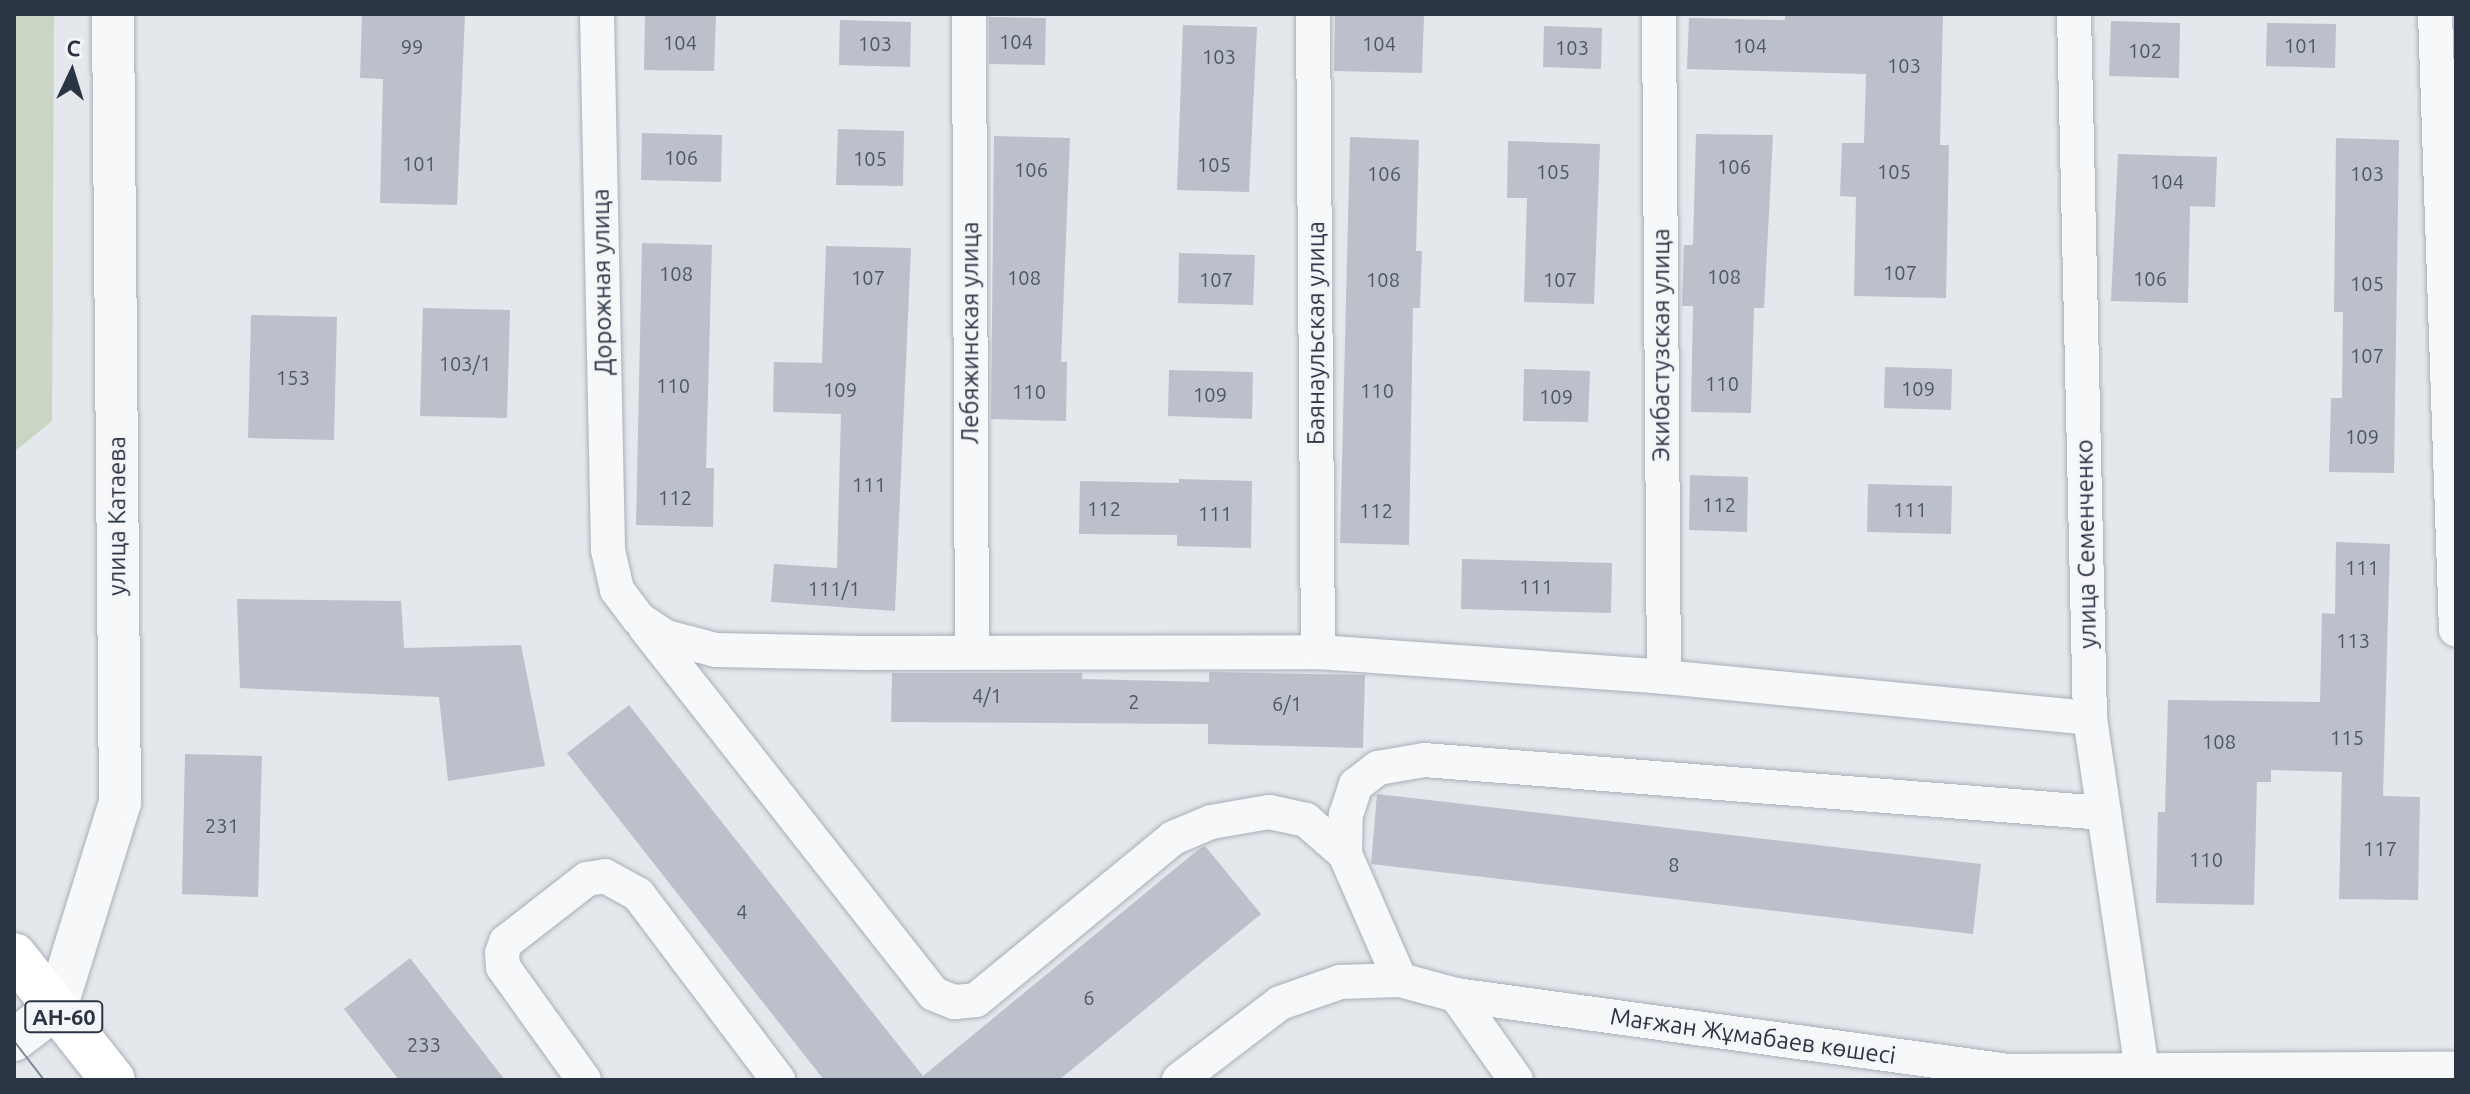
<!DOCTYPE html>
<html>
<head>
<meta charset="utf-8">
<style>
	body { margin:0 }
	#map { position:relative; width:2470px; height:1094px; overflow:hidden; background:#e4e7ec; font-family:Ubuntu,sans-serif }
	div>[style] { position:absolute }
	.green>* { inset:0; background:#c9d6c5 }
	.building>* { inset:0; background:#bbc0ca }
	.roads { filter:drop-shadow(0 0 2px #a9aeb7) drop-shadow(0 0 2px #a9aeb7) }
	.minor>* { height:34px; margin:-17px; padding:0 17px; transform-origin:17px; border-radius:17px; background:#f7f8fa }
	.tertiary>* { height:42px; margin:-21px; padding:0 21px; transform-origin:21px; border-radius:21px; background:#f7f8fa }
	.primary>* { height:44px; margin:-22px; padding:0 22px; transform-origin:22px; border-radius:22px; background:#fff }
	.tram>* { height:2px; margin:-1px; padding:0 1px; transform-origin:1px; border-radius:1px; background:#7d8696 }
	span { translate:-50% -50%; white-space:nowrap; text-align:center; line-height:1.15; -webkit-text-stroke:6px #f4f6f9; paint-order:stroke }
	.number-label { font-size:20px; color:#4f5766 }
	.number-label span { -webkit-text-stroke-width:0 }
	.shield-label span { padding:2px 6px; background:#f4f6f9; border:2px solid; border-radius:6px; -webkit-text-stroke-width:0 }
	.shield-label { font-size:22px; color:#2b3445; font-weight:700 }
	.street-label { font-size:24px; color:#2b3445 }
	.frame { position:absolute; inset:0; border:16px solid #2b3445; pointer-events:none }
	.north { position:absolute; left:32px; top:32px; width:80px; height:80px; -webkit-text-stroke:6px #f4f6f9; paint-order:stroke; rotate:4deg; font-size:22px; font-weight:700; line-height:32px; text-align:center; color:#2b3445 }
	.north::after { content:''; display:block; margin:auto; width:28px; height:36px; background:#2b3445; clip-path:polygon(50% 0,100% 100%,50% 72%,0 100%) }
</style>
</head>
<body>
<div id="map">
	<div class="green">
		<i style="clip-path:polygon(14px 14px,54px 14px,52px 421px,14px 452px)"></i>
	</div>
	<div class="building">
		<i style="clip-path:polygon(362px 14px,465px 14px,457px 205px,380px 203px,383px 79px,360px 78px)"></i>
		<i style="clip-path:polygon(645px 14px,716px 14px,714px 71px,644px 70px)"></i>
		<i style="clip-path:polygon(1335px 14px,1424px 16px,1422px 73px,1334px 71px)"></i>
		<i style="clip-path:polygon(1785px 14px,1943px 14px,1940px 145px,1949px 145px,1946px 298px,1854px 296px,1856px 197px,1840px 196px,1842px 143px,1864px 143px,1866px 74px,1687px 69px,1689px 18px,1785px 20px)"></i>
		<i style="clip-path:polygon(989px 17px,1046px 18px,1045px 65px,989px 64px)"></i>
		<i style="clip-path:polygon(840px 20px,911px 22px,910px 67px,839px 65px)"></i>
		<i style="clip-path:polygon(2111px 21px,2180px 23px,2179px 78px,2109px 76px)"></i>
		<i style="clip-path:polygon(2267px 23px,2336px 24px,2335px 68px,2266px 66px)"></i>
		<i style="clip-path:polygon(1183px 25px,1257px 27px,1249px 192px,1177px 190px)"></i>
		<i style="clip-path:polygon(1544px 26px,1602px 28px,1601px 69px,1543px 67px)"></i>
		<i style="clip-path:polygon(838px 129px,904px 131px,903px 186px,836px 185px)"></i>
		<i style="clip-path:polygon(642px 133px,722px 135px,721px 182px,641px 180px)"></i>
		<i style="clip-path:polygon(1696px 134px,1773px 135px,1764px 308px,1754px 308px,1751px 413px,1691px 412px,1693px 306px,1682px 306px,1684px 245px,1693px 245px)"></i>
		<i style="clip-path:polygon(994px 136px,1070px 138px,1061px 362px,1067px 362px,1066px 421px,991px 419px)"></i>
		<i style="clip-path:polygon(1350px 137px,1419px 140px,1416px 251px,1422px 251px,1420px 308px,1413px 308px,1409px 545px,1340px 543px)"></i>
		<i style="clip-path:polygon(2336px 138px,2399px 140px,2394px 473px,2329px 472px,2331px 398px,2342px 398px,2343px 312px,2334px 312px)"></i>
		<i style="clip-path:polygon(1508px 141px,1600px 144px,1594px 304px,1524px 302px,1527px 198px,1507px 198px)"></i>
		<i style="clip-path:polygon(2118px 154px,2217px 157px,2215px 207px,2190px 206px,2188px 303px,2111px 301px)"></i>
		<i style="clip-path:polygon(642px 243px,712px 245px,706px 468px,714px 468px,713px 527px,636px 525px)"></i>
		<i style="clip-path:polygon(826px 246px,911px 248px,895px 611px,771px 602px,774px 564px,837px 568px,841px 414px,773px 412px,774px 362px,822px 363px)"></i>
		<i style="clip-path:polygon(1179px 253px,1255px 255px,1253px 305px,1178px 303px)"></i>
		<i style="clip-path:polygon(423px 308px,510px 310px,507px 418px,420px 416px)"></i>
		<i style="clip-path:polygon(251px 315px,337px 317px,334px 440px,248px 438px)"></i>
		<i style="clip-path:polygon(1885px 367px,1952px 369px,1951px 410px,1884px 408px)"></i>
		<i style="clip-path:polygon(1524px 369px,1590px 371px,1588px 422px,1523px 421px)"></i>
		<i style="clip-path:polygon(1169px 370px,1253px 372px,1252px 419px,1168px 416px)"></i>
		<i style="clip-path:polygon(1690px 475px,1748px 477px,1747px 532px,1689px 530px)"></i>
		<i style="clip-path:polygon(1179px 479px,1252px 481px,1251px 548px,1177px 546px,1177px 535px,1079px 534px,1080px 481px,1179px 483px)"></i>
		<i style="clip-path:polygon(1868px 484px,1952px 486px,1951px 534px,1867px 532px)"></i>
		<i style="clip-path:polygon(2336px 542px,2390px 544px,2383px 796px,2420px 797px,2418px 900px,2339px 899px,2342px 772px,2271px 770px,2271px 782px,2257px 782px,2254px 905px,2156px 903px,2158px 812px,2165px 812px,2168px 700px,2320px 702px,2322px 613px,2335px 614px)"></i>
		<i style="clip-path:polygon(1462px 559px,1612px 563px,1611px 613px,1461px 609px)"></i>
		<i style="clip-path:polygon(237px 599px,401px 601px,404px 648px,521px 645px,545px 766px,448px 781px,439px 697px,240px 688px)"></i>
		<i style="clip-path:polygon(1209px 672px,1365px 675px,1363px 748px,1208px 744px,1208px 724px,891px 722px,892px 673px,1082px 673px,1082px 679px,1209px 682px)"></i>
		<i style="clip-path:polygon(629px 705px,923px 1076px,1199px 849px,1205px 846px,1261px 914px,1059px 1080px,824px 1080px,567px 753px)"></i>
		<i style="clip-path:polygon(185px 754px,262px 756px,258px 897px,182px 894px)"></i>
		<i style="clip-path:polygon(1377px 794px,1981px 864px,1973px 934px,1371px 864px)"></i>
		<i style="clip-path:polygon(410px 958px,505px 1080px,399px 1080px,344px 1009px)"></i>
	</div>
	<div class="roads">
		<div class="minor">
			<i style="left:597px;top:14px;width:536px;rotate:88.82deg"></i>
			<i style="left:608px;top:550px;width:41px;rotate:77.3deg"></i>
			<i style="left:617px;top:590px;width:36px;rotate:53deg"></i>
			<i style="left:639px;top:619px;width:32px;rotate:34deg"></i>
			<i style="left:666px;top:637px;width:52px;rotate:14.6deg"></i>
			<i style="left:716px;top:650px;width:149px;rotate:1.2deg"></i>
			<i style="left:865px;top:653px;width:453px;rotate:-0.1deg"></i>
			<i style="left:1318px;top:652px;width:347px;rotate:4.1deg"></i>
			<i style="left:1664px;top:677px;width:428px;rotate:5.5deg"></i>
			<i style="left:969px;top:14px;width:638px;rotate:89.73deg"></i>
			<i style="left:1313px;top:14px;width:638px;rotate:89.55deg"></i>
			<i style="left:1659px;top:14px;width:663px;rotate:89.57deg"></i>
			<i style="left:2074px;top:14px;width:704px;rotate:88.7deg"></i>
			<i style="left:2090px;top:718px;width:357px;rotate:81.6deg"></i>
			<i style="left:2435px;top:14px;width:616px;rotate:88.05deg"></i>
			<i style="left:645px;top:627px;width:467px;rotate:51.8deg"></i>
			<i style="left:934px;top:994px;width:22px;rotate:22deg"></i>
			<i style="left:954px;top:1002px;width:22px;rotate:-5deg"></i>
			<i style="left:976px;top:1000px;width:255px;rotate:-39.4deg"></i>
			<i style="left:1173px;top:838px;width:41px;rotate:-22.8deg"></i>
			<i style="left:1211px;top:822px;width:59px;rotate:-9.8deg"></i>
			<i style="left:1269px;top:812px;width:38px;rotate:12deg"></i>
			<i style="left:1306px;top:820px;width:52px;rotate:41.1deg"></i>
			<i style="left:1400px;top:980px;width:137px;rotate:-113.6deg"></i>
			<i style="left:1345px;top:854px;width:39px;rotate:-89deg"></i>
			<i style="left:1346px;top:815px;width:32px;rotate:-72deg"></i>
			<i style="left:1356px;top:785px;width:28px;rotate:-38deg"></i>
			<i style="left:1378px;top:768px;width:47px;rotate:-9.9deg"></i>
			<i style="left:1424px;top:760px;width:682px;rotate:4.46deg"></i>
			<i style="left:1456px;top:995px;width:104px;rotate:54.8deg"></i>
			<i style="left:584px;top:1080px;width:139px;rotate:-125.6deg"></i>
			<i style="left:503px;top:967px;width:14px;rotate:-94deg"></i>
			<i style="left:502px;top:953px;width:12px;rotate:-70deg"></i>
			<i style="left:506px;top:942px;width:103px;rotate:-37.9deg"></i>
			<i style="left:587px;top:879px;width:18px;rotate:-9deg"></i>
			<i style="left:605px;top:876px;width:38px;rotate:29deg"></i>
			<i style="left:638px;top:894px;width:233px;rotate:53deg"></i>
			<i style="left:1179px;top:1080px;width:127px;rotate:-37.3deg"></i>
			<i style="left:1280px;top:1003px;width:64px;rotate:-19.3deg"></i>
			<i style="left:1340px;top:982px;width:60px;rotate:-1.9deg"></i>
			<i style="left:1400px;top:980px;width:58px;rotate:15deg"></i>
			<i style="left:1456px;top:995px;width:558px;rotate:7.83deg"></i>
			<i style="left:2009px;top:1071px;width:447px;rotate:-0.3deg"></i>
		</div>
		<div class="tertiary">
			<i style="left:14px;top:1040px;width:53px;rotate:-37.3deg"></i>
			<i style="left:56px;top:1008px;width:216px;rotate:-72.7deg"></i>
			<i style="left:120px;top:802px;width:788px;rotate:-90.51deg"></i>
		</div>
		<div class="primary">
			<i style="left:14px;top:955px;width:159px;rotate:51.6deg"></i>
		</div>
	</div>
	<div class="tram">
		<i style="left:14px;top:1041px;width:49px;rotate:52.4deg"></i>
		<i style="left:14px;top:1077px;width:4px;rotate:56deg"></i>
	</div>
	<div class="number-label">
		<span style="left:1016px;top:41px">104</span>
		<span style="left:680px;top:42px">104</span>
		<span style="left:875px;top:43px">103</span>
		<span style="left:1379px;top:43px">104</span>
		<span style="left:1750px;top:45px">104</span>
		<span style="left:2301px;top:45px">101</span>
		<span style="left:412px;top:46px">99</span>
		<span style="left:1572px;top:47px">103</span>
		<span style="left:2145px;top:50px">102</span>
		<span style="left:1219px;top:56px">103</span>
		<span style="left:1904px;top:65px">103</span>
		<span style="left:681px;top:157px">106</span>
		<span style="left:870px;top:158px">105</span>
		<span style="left:419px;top:163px">101</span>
		<span style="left:1214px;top:164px">105</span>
		<span style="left:1734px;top:166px">106</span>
		<span style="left:1031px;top:169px">106</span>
		<span style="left:1553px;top:171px">105</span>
		<span style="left:1894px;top:171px">105</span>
		<span style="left:1384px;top:173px">106</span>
		<span style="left:2367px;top:173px">103</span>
		<span style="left:2167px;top:181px">104</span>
		<span style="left:1900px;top:272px">107</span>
		<span style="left:676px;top:273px">108</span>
		<span style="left:1724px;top:276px">108</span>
		<span style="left:868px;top:277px">107</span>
		<span style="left:1024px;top:277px">108</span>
		<span style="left:2150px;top:278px">106</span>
		<span style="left:1216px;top:279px">107</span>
		<span style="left:1383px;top:279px">108</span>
		<span style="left:1560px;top:279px">107</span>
		<span style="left:2367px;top:283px">105</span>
		<span style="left:2367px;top:355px">107</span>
		<span style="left:465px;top:363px">103/1</span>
		<span style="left:293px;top:377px">153</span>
		<span style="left:1722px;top:383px">110</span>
		<span style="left:673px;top:385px">110</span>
		<span style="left:1918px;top:388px">109</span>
		<span style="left:840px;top:389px">109</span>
		<span style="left:1377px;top:390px">110</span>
		<span style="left:1029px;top:391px">110</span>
		<span style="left:1210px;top:394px">109</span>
		<span style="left:1556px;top:396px">109</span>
		<span style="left:2362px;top:436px">109</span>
		<span style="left:869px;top:484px">111</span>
		<span style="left:675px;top:497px">112</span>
		<span style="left:1719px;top:504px">112</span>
		<span style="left:1104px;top:508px">112</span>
		<span style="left:1910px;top:509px">111</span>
		<span style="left:1376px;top:510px">112</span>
		<span style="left:1215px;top:513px">111</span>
		<span style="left:2362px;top:567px">111</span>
		<span style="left:1536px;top:586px">111</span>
		<span style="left:834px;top:588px">111/1</span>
		<span style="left:2353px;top:640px">113</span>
		<span style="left:987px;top:695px">4/1</span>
		<span style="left:1134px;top:701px">2</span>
		<span style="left:1287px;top:703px">6/1</span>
		<span style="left:2347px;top:737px">115</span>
		<span style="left:2219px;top:741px">108</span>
		<span style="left:222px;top:825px">231</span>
		<span style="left:2380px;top:848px">117</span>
		<span style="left:2206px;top:859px">110</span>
		<span style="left:1674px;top:864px">8</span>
		<span style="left:742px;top:911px">4</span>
		<span style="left:1089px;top:997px">6</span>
		<span style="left:424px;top:1044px">233</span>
	</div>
	<div class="shield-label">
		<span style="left:64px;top:1017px">АН-60</span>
	</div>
	<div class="street-label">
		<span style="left:602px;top:282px;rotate:-91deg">Дорожная улица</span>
		<span style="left:970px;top:333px;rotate:-90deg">Лебяжинская улица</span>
		<span style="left:1316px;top:333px;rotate:-90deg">Баянаульская улица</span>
		<span style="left:1661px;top:345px;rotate:-90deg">Экибастузская улица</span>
		<span style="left:117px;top:516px;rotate:-90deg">улица Катаева</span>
		<span style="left:2086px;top:544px;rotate:-91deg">улица Семенченко</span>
		<span style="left:1753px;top:1036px;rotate:8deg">Мағжан Жұмабаев көшесі</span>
	</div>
	<div class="frame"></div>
	<div class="north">С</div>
</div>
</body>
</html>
